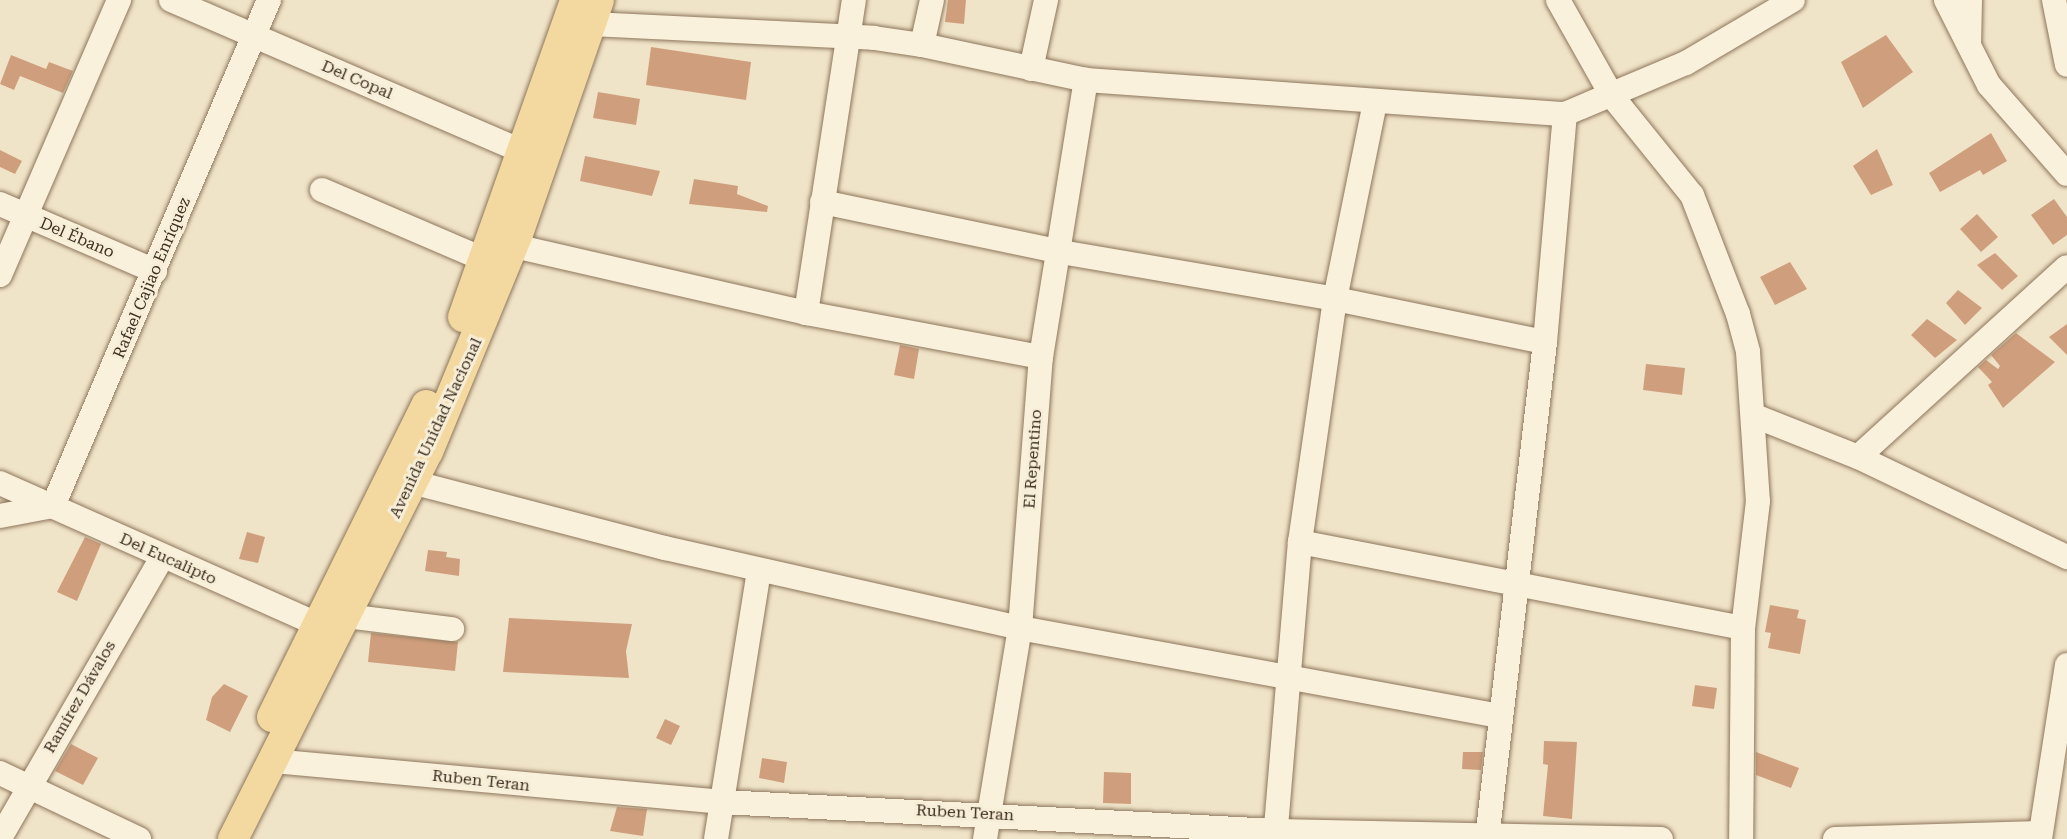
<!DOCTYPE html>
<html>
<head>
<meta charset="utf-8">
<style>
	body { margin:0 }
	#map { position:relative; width:2067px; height:839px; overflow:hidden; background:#f0e4c8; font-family:"Roboto Serif",serif }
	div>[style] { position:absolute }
	.building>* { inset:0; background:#cf9f7d }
	.roads { filter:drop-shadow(0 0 2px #8d765c) drop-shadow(0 0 2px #8d765c) }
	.minor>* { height:24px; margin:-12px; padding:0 12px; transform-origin:12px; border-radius:12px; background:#faf1dc }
	.major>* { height:30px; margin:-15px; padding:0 15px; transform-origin:15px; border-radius:15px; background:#f3d9a0 }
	span { translate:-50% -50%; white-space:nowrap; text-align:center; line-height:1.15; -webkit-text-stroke:6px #f7eed8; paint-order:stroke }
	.street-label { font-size:16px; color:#3d2e20 }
</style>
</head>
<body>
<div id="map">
	<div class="building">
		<i style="clip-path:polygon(948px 0,966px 0,964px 24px,945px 22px)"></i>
		<i style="clip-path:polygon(1886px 35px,1913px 72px,1863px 108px,1841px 62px)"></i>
		<i style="clip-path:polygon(651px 47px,751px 62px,746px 100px,646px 85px)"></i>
		<i style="clip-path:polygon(11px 55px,46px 69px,49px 62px,73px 71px,63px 93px,20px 76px,14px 90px,0 84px)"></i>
		<i style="clip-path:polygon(598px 92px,640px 99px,636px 125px,593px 118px)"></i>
		<i style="clip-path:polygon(1991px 133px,2007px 161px,1983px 175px,1980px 170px,1940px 192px,1929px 173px)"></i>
		<i style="clip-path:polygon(1877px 149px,1893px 185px,1871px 195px,1853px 166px)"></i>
		<i style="clip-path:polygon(0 150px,22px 161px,15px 174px,0 167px)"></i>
		<i style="clip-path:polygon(585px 156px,660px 171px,652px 196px,580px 181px)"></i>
		<i style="clip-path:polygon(694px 179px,738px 186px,737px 194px,768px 206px,767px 212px,689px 204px)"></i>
		<i style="clip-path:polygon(2054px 199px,2067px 217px,2067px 235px,2053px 245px,2031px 215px)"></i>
		<i style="clip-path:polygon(1977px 214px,1998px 237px,1981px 252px,1960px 229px)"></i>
		<i style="clip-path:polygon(1995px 253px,2018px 276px,2002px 290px,1977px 265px)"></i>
		<i style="clip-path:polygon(1790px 262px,1807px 289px,1775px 305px,1760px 277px)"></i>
		<i style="clip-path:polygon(1958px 290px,1982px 308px,1965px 325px,1946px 303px)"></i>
		<i style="clip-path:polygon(1927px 319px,1957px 340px,1935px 358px,1911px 335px)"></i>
		<i style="clip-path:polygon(2067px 324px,2067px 355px,2049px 337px)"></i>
		<i style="clip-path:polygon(2016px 333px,2055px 362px,2003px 408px,1988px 385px,1992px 382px,1978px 367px,1986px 360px,1998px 369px,2000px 366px,1991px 355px)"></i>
		<i style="clip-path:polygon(900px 345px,919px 349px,914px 379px,894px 375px)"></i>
		<i style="clip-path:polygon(1646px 364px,1685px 368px,1682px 395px,1643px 390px)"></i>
		<i style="clip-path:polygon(247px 532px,265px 537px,258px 563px,239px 559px)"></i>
		<i style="clip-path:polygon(85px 537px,101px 544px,77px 601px,57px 592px)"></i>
		<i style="clip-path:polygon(428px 550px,447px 552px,446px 557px,460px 559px,459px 576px,425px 571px)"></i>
		<i style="clip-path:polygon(1770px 605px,1799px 610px,1797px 618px,1806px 620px,1800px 654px,1768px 648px,1771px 633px,1765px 632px)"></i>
		<i style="clip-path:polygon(509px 618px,632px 624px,626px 651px,629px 678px,503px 672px)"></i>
		<i style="clip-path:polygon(371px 633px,458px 642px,455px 671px,368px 662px)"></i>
		<i style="clip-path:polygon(224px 684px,248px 696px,230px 732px,206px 720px,212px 697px)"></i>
		<i style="clip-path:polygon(1695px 685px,1717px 688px,1714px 709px,1692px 706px)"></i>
		<i style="clip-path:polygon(665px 719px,680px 726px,671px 745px,656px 738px)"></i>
		<i style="clip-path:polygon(1544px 741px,1577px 742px,1572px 819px,1543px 816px,1548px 765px,1543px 764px)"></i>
		<i style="clip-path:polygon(71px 744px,98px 758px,83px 785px,55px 771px)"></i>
		<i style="clip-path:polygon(1463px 752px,1483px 752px,1481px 770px,1462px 769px)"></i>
		<i style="clip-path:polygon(1756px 752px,1799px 768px,1791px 788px,1756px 775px)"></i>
		<i style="clip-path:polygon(762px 758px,787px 762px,784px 783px,759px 778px)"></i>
		<i style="clip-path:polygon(1104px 772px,1131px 773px,1131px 804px,1103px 803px)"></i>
		<i style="clip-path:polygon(617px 807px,647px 809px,643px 836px,610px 831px)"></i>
	</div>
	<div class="roads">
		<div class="minor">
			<i style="left:171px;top:0;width:400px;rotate:23.3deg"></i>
			<i style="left:1558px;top:0;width:110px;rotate:60.6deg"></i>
			<i style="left:1612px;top:96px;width:127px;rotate:51.1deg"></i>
			<i style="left:1692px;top:195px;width:128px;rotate:68.9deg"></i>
			<i style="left:1738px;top:314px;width:39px;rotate:75deg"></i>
			<i style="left:1748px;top:352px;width:149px;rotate:86.2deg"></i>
			<i style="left:1758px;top:501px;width:128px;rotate:96.7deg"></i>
			<i style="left:1743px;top:628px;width:211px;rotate:90.5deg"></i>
			<i style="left:1946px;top:0;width:95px;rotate:63.2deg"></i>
			<i style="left:1989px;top:85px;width:118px;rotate:48.8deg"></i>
			<i style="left:2054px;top:0;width:66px;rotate:78.7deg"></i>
			<i style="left:591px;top:24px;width:283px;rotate:2.8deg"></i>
			<i style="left:874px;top:38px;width:49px;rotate:8.3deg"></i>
			<i style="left:922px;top:45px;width:168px;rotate:12deg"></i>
			<i style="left:1086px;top:80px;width:480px;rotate:4.1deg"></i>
			<i style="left:1565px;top:114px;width:131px;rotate:-22.9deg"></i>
			<i style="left:1686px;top:63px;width:124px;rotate:-30.5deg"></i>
			<i style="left:922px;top:45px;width:46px;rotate:-77.5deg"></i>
			<i style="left:1969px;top:45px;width:45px;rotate:-88.7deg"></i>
			<i style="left:1031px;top:69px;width:71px;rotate:-77.7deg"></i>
			<i style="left:322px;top:190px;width:177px;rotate:23.2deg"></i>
			<i style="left:822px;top:202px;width:244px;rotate:11.8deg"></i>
			<i style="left:1061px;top:252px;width:278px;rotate:9.7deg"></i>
			<i style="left:1335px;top:299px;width:214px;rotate:11.6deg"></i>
			<i style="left:0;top:204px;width:169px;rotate:23.4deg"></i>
			<i style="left:514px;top:246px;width:300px;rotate:12.9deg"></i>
			<i style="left:806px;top:313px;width:239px;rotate:10.6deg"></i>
			<i style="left:0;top:275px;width:300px;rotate:-66.6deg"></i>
			<i style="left:806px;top:313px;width:317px;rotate:-81.3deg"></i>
			<i style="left:1755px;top:416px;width:111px;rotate:21.7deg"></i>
			<i style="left:1858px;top:457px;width:232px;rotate:25.6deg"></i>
			<i style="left:1858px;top:457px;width:282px;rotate:-42.3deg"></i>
			<i style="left:396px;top:478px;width:278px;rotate:14.6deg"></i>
			<i style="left:665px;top:548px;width:364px;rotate:12.7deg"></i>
			<i style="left:1020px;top:628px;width:486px;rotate:10.4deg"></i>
			<i style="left:0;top:483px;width:363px;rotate:24deg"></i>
			<i style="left:53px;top:506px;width:550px;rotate:-66.88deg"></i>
			<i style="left:0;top:516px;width:54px;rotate:-10.7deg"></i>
			<i style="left:1300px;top:542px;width:451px;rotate:11deg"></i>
			<i style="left:346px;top:616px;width:107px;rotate:7deg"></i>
			<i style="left:272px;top:761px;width:452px;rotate:5.2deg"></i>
			<i style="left:722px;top:802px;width:555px;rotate:3deg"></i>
			<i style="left:1276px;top:831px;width:385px;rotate:1.2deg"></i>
			<i style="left:0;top:773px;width:154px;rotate:25.4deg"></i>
			<i style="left:0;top:838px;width:324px;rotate:-60deg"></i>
			<i style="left:716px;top:839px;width:271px;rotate:-80.9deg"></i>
			<i style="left:985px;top:839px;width:214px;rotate:-80.6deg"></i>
			<i style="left:1020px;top:628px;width:272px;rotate:-85.6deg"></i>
			<i style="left:1041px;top:357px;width:281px;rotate:-80.8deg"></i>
			<i style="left:1275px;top:839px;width:298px;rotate:-85.2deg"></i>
			<i style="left:1300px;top:542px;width:246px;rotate:-81.8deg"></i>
			<i style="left:1335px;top:299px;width:200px;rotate:-78.5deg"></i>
			<i style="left:1487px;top:839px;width:500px;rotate:-83.34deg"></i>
			<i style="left:1545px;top:342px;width:229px;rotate:-85deg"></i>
			<i style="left:1835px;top:839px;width:205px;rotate:-1.7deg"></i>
			<i style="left:2040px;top:839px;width:176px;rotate:-81.2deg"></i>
		</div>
		<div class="major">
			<i style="left:463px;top:317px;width:336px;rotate:-70.5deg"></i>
			<i style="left:272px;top:717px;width:348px;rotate:-63.7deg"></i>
			<i style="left:233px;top:839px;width:433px;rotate:-63.3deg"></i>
			<i style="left:428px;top:452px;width:236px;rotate:-67.6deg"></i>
			<i style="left:518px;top:234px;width:248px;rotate:-70.9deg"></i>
		</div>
	</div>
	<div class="street-label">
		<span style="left:357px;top:80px;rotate:23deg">Del Copal</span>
		<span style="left:77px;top:238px;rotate:23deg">Del Ébano</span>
		<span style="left:152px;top:278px;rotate:-67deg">Rafael Cajiao Enríquez</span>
		<span style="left:436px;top:428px;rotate:-65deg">Avenida Unidad Nacional</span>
		<span style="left:1033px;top:459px;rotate:-86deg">El Repentino</span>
		<span style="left:168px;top:559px;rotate:24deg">Del Eucalipto</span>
		<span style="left:80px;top:697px;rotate:-60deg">Ramírez Dávalos</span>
		<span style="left:481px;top:781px;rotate:6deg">Ruben Teran</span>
		<span style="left:965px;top:813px;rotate:3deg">Ruben Teran</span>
	</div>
</div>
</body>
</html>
